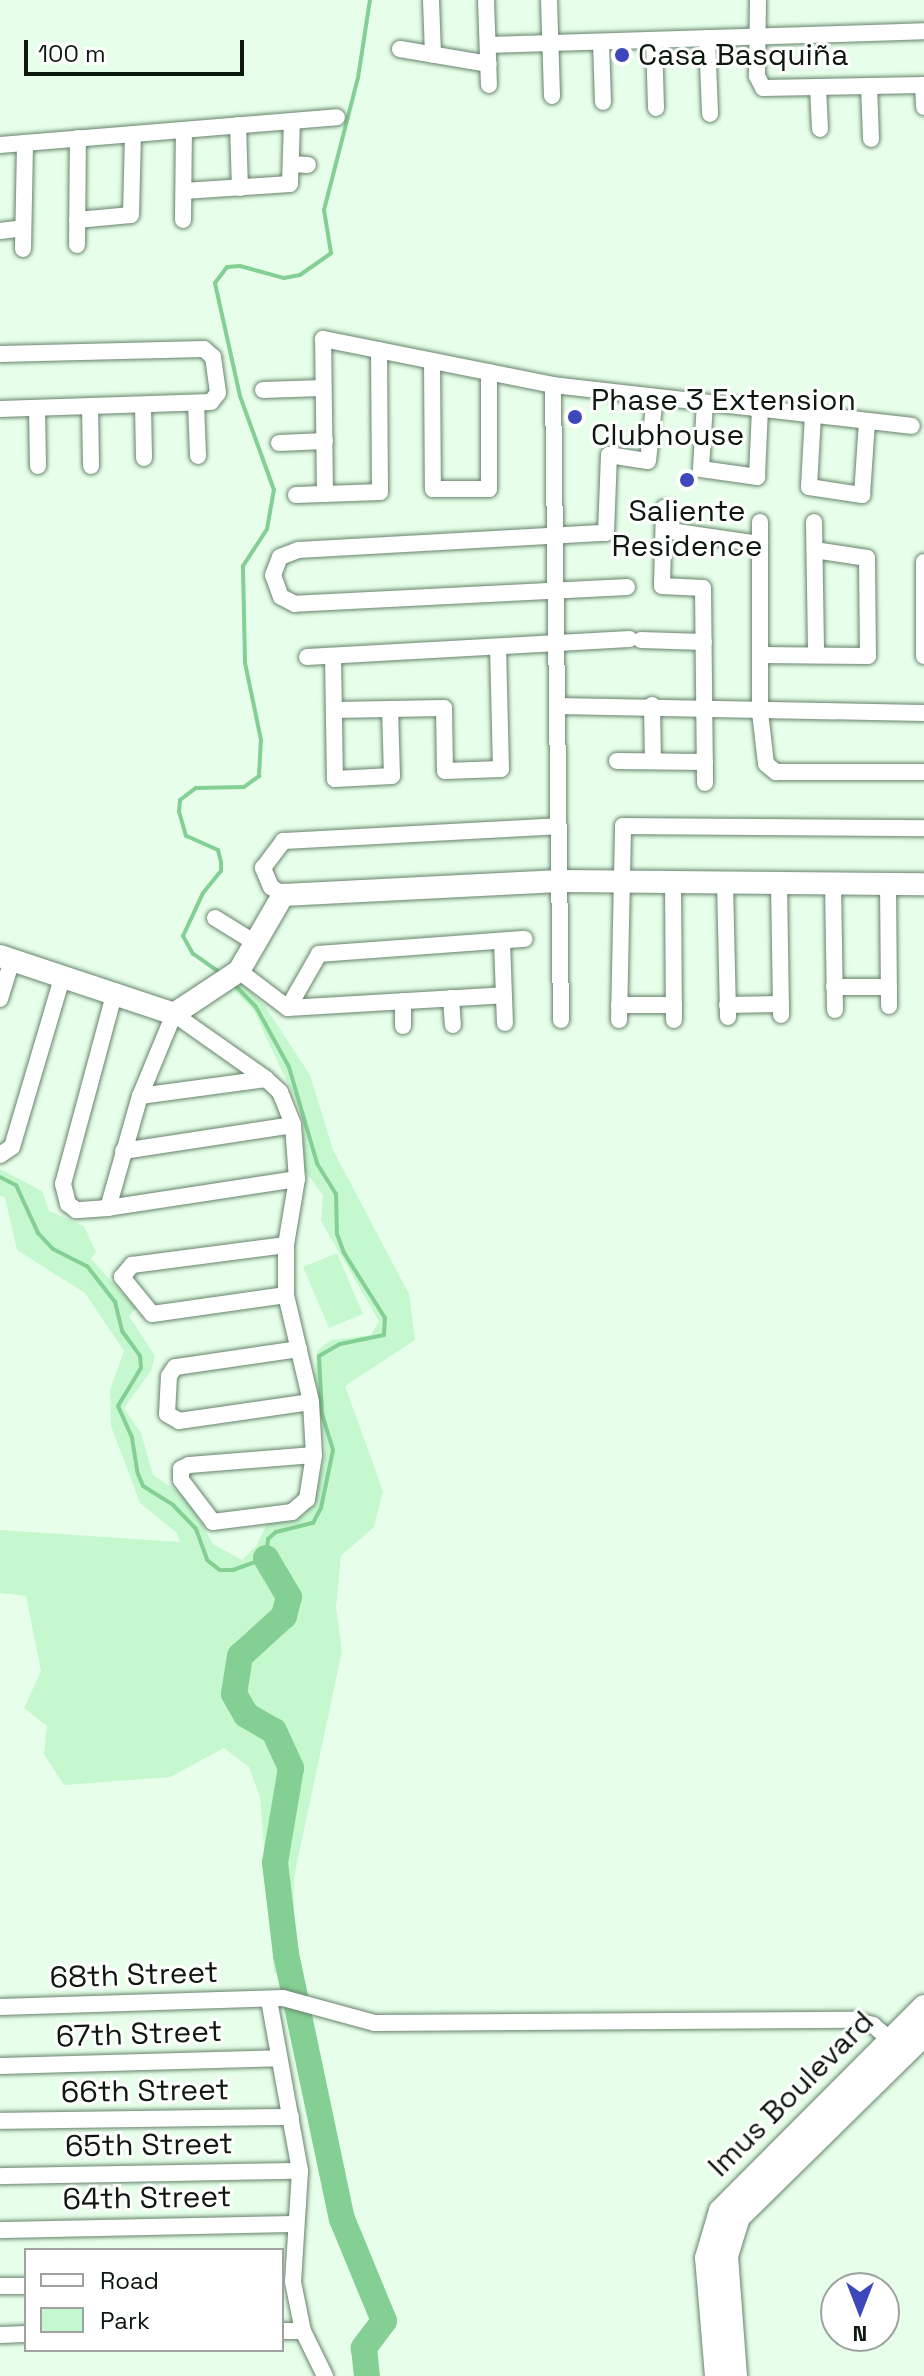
<!DOCTYPE html>
<html>
<head>
<meta charset="utf-8">
<style>
	body { margin:0 }
	#map { position:relative; width:924px; height:2376px; overflow:hidden; background:#e7ffea; font-family:"Space Grotesk",sans-serif }
	div>[style] { position:absolute }
	.green>* { inset:0; background:#c5f8ce }
	.stream>* { height:4px; margin:-2px; padding:0 2px; transform-origin:2px; border-radius:2px; background:#84cf93 }
	.river>* { height:26px; margin:-13px; padding:0 13px; transform-origin:13px; border-radius:13px; background:#84cf93 }
	.roads { filter:drop-shadow(0 0 2px #67836c) drop-shadow(0 0 2px #67836c) }
	.minor>* { height:16px; margin:-8px; padding:0 8px; transform-origin:8px; border-radius:8px; background:#fff }
	.tertiary>* { height:22px; margin:-11px; padding:0 11px; transform-origin:11px; border-radius:11px; background:#fff }
	.secondary>* { height:24px; margin:-12px; padding:0 12px; transform-origin:12px; border-radius:12px; background:#fff }
	.dots>* { width:22px; height:22px; translate:-50% -50%; box-sizing:border-box; border:4px solid #fff; border-radius:50% }
	span { translate:-50% -50%; white-space:nowrap; text-align:center; line-height:1.15; -webkit-text-stroke:6px #fff; paint-order:stroke }
	.poi-label { font-size:30px; color:#0d180f }
	.left { translate:0 -50%; text-align:left }
	.street-label { font-size:30px; color:#0d180f }
	.legend { position:absolute; left:24px; top:2248px; width:260px; height:104px; box-sizing:border-box; background:#fff; border:2px solid #9ea39f; margin:0; padding:10px 14px; list-style:none; font-size:24px; color:#0d180f }
	.legend li { display:flex; align-items:center; gap:16px; height:40px }
	.legend b { width:40px; border:2px solid #9ea39f }
	.north { position:absolute; left:820px; top:2272px; width:80px; height:80px; box-sizing:border-box; background:#fff; border:2px solid #9ea39f; border-radius:50%; rotate:180deg; font-size:22px; font-weight:700; line-height:32px; text-align:center; color:#0d180f }
	.north::after { content:''; display:block; margin:auto; width:28px; height:36px; background:#3d48bc; clip-path:polygon(50% 0,100% 100%,50% 72%,0 100%) }
	.scale { position:absolute; left:24px; top:40px; width:220px; height:36px; box-sizing:border-box; border:4px solid #0d180f; border-top:0; padding-left:10px; font-size:24px; line-height:28px; white-space:nowrap; color:#0d180f; -webkit-text-stroke:6px #fff; paint-order:stroke }
</style>
</head>
<body>
<div id="map">
	<div class="green">
		<i style="clip-path:polygon(239px 980px,265px 1006px,310px 1075px,333px 1150px,409px 1294px,415px 1340px,345px 1386px,383px 1491px,374px 1527px,341px 1556px,336px 1608px,342px 1651px,294px 1877px,293px 1925px,302px 1978px,284px 1979px,274px 1972px,260px 1797px,249px 1767px,224px 1748px,170px 1777px,64px 1785px,44px 1754px,47px 1726px,24px 1708px,41px 1671px,26px 1596px,0 1593px,0 1530px,180px 1542px,177px 1533px,140px 1503px,111px 1426px,110px 1390px,124px 1351px,85px 1293px,17px 1250px,5px 1197px,0 1196px,0 1169px,42px 1191px,49px 1211px,84px 1226px,96px 1252px,91px 1259px,136px 1308px,129px 1316px,155px 1356px,151px 1371px,124px 1408px,141px 1433px,153px 1475px,186px 1497px,213px 1544px,242px 1560px,257px 1545px,267px 1523px,305px 1515px,321px 1473px,326px 1448px,315px 1376px,317px 1351px,331px 1340px,371px 1335px,379px 1321px,321px 1221px,323px 1195px,304px 1170px,303px 1116px,254px 1011px,230px 986px)"></i>
		<i style="clip-path:polygon(337px 1253px,363px 1314px,329px 1328px,303px 1267px)"></i>
	</div>
	<div class="stream">
		<i style="left:222px;top:974px;width:35px;rotate:-145deg"></i>
		<i style="left:193px;top:954px;width:21px;rotate:-119deg"></i>
		<i style="left:183px;top:936px;width:47px;rotate:-65.1deg"></i>
		<i style="left:203px;top:893px;width:28px;rotate:-51deg"></i>
		<i style="left:221px;top:871px;width:9px;rotate:-90deg"></i>
		<i style="left:221px;top:862px;width:12px;rotate:-104deg"></i>
		<i style="left:218px;top:850px;width:35px;rotate:-156deg"></i>
		<i style="left:186px;top:836px;width:25px;rotate:-106deg"></i>
		<i style="left:179px;top:812px;width:12px;rotate:-85deg"></i>
		<i style="left:180px;top:800px;width:20px;rotate:-37deg"></i>
		<i style="left:196px;top:788px;width:48px;rotate:-1.2deg"></i>
		<i style="left:244px;top:787px;width:19px;rotate:-36deg"></i>
		<i style="left:259px;top:776px;width:36px;rotate:-87deg"></i>
		<i style="left:261px;top:740px;width:79px;rotate:-101.7deg"></i>
		<i style="left:245px;top:663px;width:97px;rotate:-91.2deg"></i>
		<i style="left:243px;top:566px;width:44px;rotate:-57deg"></i>
		<i style="left:267px;top:529px;width:40px;rotate:-80deg"></i>
		<i style="left:274px;top:490px;width:100px;rotate:-109.9deg"></i>
		<i style="left:240px;top:396px;width:116px;rotate:-102.5deg"></i>
		<i style="left:215px;top:283px;width:20px;rotate:-53deg"></i>
		<i style="left:227px;top:267px;width:13px;rotate:-4deg"></i>
		<i style="left:240px;top:266px;width:46px;rotate:15.3deg"></i>
		<i style="left:284px;top:278px;width:16px;rotate:-11deg"></i>
		<i style="left:300px;top:275px;width:38px;rotate:-35deg"></i>
		<i style="left:331px;top:253px;width:44px;rotate:-99.2deg"></i>
		<i style="left:324px;top:210px;width:136px;rotate:-75.6deg"></i>
		<i style="left:358px;top:78px;width:79px;rotate:-81.3deg"></i>
		<i style="left:0;top:1177px;width:18px;rotate:27deg"></i>
		<i style="left:16px;top:1185px;width:53px;rotate:65.4deg"></i>
		<i style="left:38px;top:1233px;width:22px;rotate:47deg"></i>
		<i style="left:53px;top:1249px;width:38px;rotate:27deg"></i>
		<i style="left:87px;top:1266px;width:46px;rotate:52.1deg"></i>
		<i style="left:115px;top:1302px;width:30px;rotate:76deg"></i>
		<i style="left:122px;top:1331px;width:31px;rotate:54deg"></i>
		<i style="left:140px;top:1356px;width:12px;rotate:85deg"></i>
		<i style="left:141px;top:1368px;width:44px;rotate:121.2deg"></i>
		<i style="left:118px;top:1406px;width:35px;rotate:66deg"></i>
		<i style="left:132px;top:1438px;width:36px;rotate:81deg"></i>
		<i style="left:138px;top:1474px;width:13px;rotate:67deg"></i>
		<i style="left:143px;top:1486px;width:36px;rotate:32deg"></i>
		<i style="left:173px;top:1505px;width:33px;rotate:46deg"></i>
		<i style="left:196px;top:1529px;width:33px;rotate:70deg"></i>
		<i style="left:207px;top:1560px;width:16px;rotate:38deg"></i>
		<i style="left:220px;top:1570px;width:13px"></i>
		<i style="left:233px;top:1570px;width:35px;rotate:-20deg"></i>
		<i style="left:266px;top:1558px;width:19px;rotate:-84deg"></i>
		<i style="left:268px;top:1539px;width:11px;rotate:-41deg"></i>
		<i style="left:276px;top:1532px;width:38px;rotate:-14deg"></i>
		<i style="left:313px;top:1523px;width:17px;rotate:-62deg"></i>
		<i style="left:321px;top:1508px;width:59px;rotate:-78.3deg"></i>
		<i style="left:333px;top:1450px;width:38px;rotate:-107deg"></i>
		<i style="left:322px;top:1414px;width:58px;rotate:-93deg"></i>
		<i style="left:319px;top:1356px;width:24px;rotate:-30deg"></i>
		<i style="left:340px;top:1344px;width:45px;rotate:-11.6deg"></i>
		<i style="left:384px;top:1335px;width:17px;rotate:-87deg"></i>
		<i style="left:385px;top:1318px;width:77px;rotate:-122.2deg"></i>
		<i style="left:344px;top:1253px;width:20px;rotate:-110deg"></i>
		<i style="left:337px;top:1234px;width:40px;rotate:-91.4deg"></i>
		<i style="left:336px;top:1194px;width:36px;rotate:-122deg"></i>
		<i style="left:317px;top:1163px;width:100px;rotate:-106.3deg"></i>
		<i style="left:289px;top:1067px;width:68px;rotate:-118.8deg"></i>
		<i style="left:256px;top:1007px;width:30px;rotate:-134deg"></i>
	</div>
	<div class="river">
		<i style="left:266px;top:1558px;width:45px;rotate:59.5deg"></i>
		<i style="left:289px;top:1597px;width:20px;rotate:105deg"></i>
		<i style="left:284px;top:1616px;width:59px;rotate:137.7deg"></i>
		<i style="left:240px;top:1656px;width:38px;rotate:99deg"></i>
		<i style="left:234px;top:1694px;width:24px;rotate:60deg"></i>
		<i style="left:246px;top:1715px;width:32px;rotate:30deg"></i>
		<i style="left:274px;top:1731px;width:41px;rotate:65.3deg"></i>
		<i style="left:291px;top:1768px;width:96px;rotate:99.6deg"></i>
		<i style="left:275px;top:1863px;width:92px;rotate:83.1deg"></i>
		<i style="left:286px;top:1954px;width:271px;rotate:78.1deg"></i>
		<i style="left:342px;top:2219px;width:110px;rotate:67.6deg"></i>
		<i style="left:384px;top:2321px;width:34px;rotate:127deg"></i>
		<i style="left:364px;top:2348px;width:28px;rotate:84deg"></i>
	</div>
	<div class="roads">
		<div class="minor">
			<i style="left:431px;top:0;width:55px;rotate:87.9deg"></i>
			<i style="left:486px;top:0;width:85px;rotate:88deg"></i>
			<i style="left:549px;top:0;width:96px;rotate:88.2deg"></i>
			<i style="left:758px;top:0;width:76px;rotate:90.8deg"></i>
			<i style="left:757px;top:76px;width:13px;rotate:63deg"></i>
			<i style="left:763px;top:88px;width:161px;rotate:-1.1deg"></i>
			<i style="left:707px;top:38px;width:76px;rotate:87.7deg"></i>
			<i style="left:654px;top:40px;width:68px;rotate:88.3deg"></i>
			<i style="left:601px;top:42px;width:60px;rotate:88.1deg"></i>
			<i style="left:488px;top:45px;width:436px;rotate:-1.8deg"></i>
			<i style="left:400px;top:49px;width:90px;rotate:9.6deg"></i>
			<i style="left:923px;top:85px;width:22px;rotate:87deg"></i>
			<i style="left:869px;top:86px;width:53px;rotate:87.8deg"></i>
			<i style="left:818px;top:87px;width:42px;rotate:87.3deg"></i>
			<i style="left:238px;top:125px;width:63px;rotate:88.2deg"></i>
			<i style="left:0;top:145px;width:338px;rotate:-4.7deg"></i>
			<i style="left:291px;top:164px;width:17px;rotate:3deg"></i>
			<i style="left:184px;top:191px;width:106px;rotate:-3.8deg"></i>
			<i style="left:290px;top:184px;width:63px;rotate:-88.2deg"></i>
			<i style="left:77px;top:220px;width:54px;rotate:-5.3deg"></i>
			<i style="left:131px;top:215px;width:81px;rotate:-88.6deg"></i>
			<i style="left:183px;top:220px;width:90px;rotate:-89.4deg"></i>
			<i style="left:0;top:231px;width:23px;rotate:-7deg"></i>
			<i style="left:77px;top:245px;width:107px;rotate:-89.5deg"></i>
			<i style="left:23px;top:249px;width:106px;rotate:-88.9deg"></i>
			<i style="left:0;top:354px;width:204px;rotate:-1.4deg"></i>
			<i style="left:204px;top:349px;width:12px;rotate:42deg"></i>
			<i style="left:213px;top:357px;width:36px;rotate:82deg"></i>
			<i style="left:218px;top:393px;width:11px;rotate:128deg"></i>
			<i style="left:211px;top:402px;width:211px;rotate:178.1deg"></i>
			<i style="left:432px;top:361px;width:128px;rotate:89.6deg"></i>
			<i style="left:433px;top:489px;width:56px"></i>
			<i style="left:489px;top:489px;width:117px;rotate:-90deg"></i>
			<i style="left:553px;top:385px;width:635px;rotate:89.28deg"></i>
			<i style="left:263px;top:390px;width:60px;rotate:-1.9deg"></i>
			<i style="left:196px;top:403px;width:53px;rotate:87.8deg"></i>
			<i style="left:705px;top:403px;width:66px;rotate:93.5deg"></i>
			<i style="left:701px;top:469px;width:57px;rotate:8.1deg"></i>
			<i style="left:757px;top:477px;width:68px;rotate:-87.5deg"></i>
			<i style="left:143px;top:405px;width:53px;rotate:88.9deg"></i>
			<i style="left:90px;top:406px;width:60px;rotate:89deg"></i>
			<i style="left:37px;top:408px;width:58px;rotate:89deg"></i>
			<i style="left:813px;top:415px;width:72px;rotate:93.2deg"></i>
			<i style="left:809px;top:487px;width:54px;rotate:8.6deg"></i>
			<i style="left:862px;top:495px;width:74px;rotate:-86.1deg"></i>
			<i style="left:279px;top:443px;width:46px;rotate:-2.5deg"></i>
			<i style="left:325px;top:494px;width:155px;rotate:-90.7deg"></i>
			<i style="left:323px;top:339px;width:235px;rotate:11.3deg"></i>
			<i style="left:553px;top:385px;width:361px;rotate:6.5deg"></i>
			<i style="left:296px;top:495px;width:84px;rotate:-2deg"></i>
			<i style="left:380px;top:492px;width:142px;rotate:-90.4deg"></i>
			<i style="left:664px;top:508px;width:78px;rotate:91.5deg"></i>
			<i style="left:662px;top:586px;width:41px;rotate:2.8deg"></i>
			<i style="left:703px;top:588px;width:195px;rotate:89.4deg"></i>
			<i style="left:760px;top:522px;width:190px;rotate:90deg"></i>
			<i style="left:760px;top:712px;width:52px;rotate:83.4deg"></i>
			<i style="left:766px;top:764px;width:13px;rotate:39deg"></i>
			<i style="left:776px;top:772px;width:148px"></i>
			<i style="left:814px;top:522px;width:133px;rotate:89.1deg"></i>
			<i style="left:664px;top:530px;width:97px;rotate:8.3deg"></i>
			<i style="left:924px;top:562px;width:94px;rotate:90deg"></i>
			<i style="left:627px;top:587px;width:332px;rotate:177.1deg"></i>
			<i style="left:295px;top:604px;width:16px;rotate:-153deg"></i>
			<i style="left:281px;top:597px;width:23px;rotate:-110deg"></i>
			<i style="left:273px;top:575px;width:19px;rotate:-69deg"></i>
			<i style="left:280px;top:557px;width:19px;rotate:-21deg"></i>
			<i style="left:298px;top:550px;width:308px;rotate:-3.2deg"></i>
			<i style="left:606px;top:533px;width:78px;rotate:-87.8deg"></i>
			<i style="left:609px;top:455px;width:39px;rotate:9deg"></i>
			<i style="left:648px;top:461px;width:64px;rotate:-83.8deg"></i>
			<i style="left:641px;top:640px;width:63px;rotate:1.8deg"></i>
			<i style="left:760px;top:655px;width:108px;rotate:0.5deg"></i>
			<i style="left:868px;top:656px;width:98px;rotate:-90.6deg"></i>
			<i style="left:867px;top:558px;width:53px;rotate:-171.3deg"></i>
			<i style="left:333px;top:656px;width:123px;rotate:89.1deg"></i>
			<i style="left:335px;top:779px;width:57px;rotate:-3deg"></i>
			<i style="left:392px;top:776px;width:67px;rotate:-91.7deg"></i>
			<i style="left:307px;top:657px;width:323px;rotate:-3.2deg"></i>
			<i style="left:652px;top:705px;width:56px;rotate:89deg"></i>
			<i style="left:557px;top:706px;width:367px;rotate:1.1deg"></i>
			<i style="left:334px;top:710px;width:110px;rotate:-1deg"></i>
			<i style="left:444px;top:708px;width:63px;rotate:89.1deg"></i>
			<i style="left:445px;top:771px;width:56px;rotate:-2deg"></i>
			<i style="left:501px;top:769px;width:121px;rotate:-91.4deg"></i>
			<i style="left:617px;top:761px;width:88px;rotate:0.7deg"></i>
			<i style="left:673px;top:881px;width:139px;rotate:89.6deg"></i>
			<i style="left:725px;top:882px;width:135px;rotate:88.7deg"></i>
			<i style="left:779px;top:882px;width:133px;rotate:89.1deg"></i>
			<i style="left:833px;top:883px;width:127px;rotate:89.1deg"></i>
			<i style="left:888px;top:883px;width:123px;rotate:89.5deg"></i>
			<i style="left:283px;top:895px;width:14px;rotate:-146deg"></i>
			<i style="left:271px;top:887px;width:21px;rotate:-113deg"></i>
			<i style="left:263px;top:868px;width:34px;rotate:-53deg"></i>
			<i style="left:283px;top:841px;width:276px;rotate:-3.1deg"></i>
			<i style="left:215px;top:918px;width:49px;rotate:31.8deg"></i>
			<i style="left:502px;top:942px;width:81px;rotate:87.9deg"></i>
			<i style="left:239px;top:971px;width:61px;rotate:37.1deg"></i>
			<i style="left:288px;top:1008px;width:216px;rotate:-3.4deg"></i>
			<i style="left:834px;top:987px;width:55px"></i>
			<i style="left:451px;top:998px;width:27px;rotate:86deg"></i>
			<i style="left:0;top:999px;width:41px;rotate:-72.9deg"></i>
			<i style="left:403px;top:1001px;width:25px;rotate:90deg"></i>
			<i style="left:619px;top:1005px;width:55px"></i>
			<i style="left:727px;top:1005px;width:54px;rotate:-1.1deg"></i>
			<i style="left:288px;top:1008px;width:62px;rotate:-60.1deg"></i>
			<i style="left:319px;top:954px;width:206px;rotate:-4.2deg"></i>
			<i style="left:619px;top:1020px;width:194px;rotate:-88.8deg"></i>
			<i style="left:623px;top:826px;width:301px;rotate:0.4deg"></i>
			<i style="left:140px;top:1096px;width:127px;rotate:-7.7deg"></i>
			<i style="left:123px;top:1151px;width:172px;rotate:-8.7deg"></i>
			<i style="left:0;top:1155px;width:14px;rotate:-34deg"></i>
			<i style="left:12px;top:1147px;width:179px;rotate:-73.5deg"></i>
			<i style="left:297px;top:1179px;width:191px;rotate:171.3deg"></i>
			<i style="left:108px;top:1208px;width:116px;rotate:-74.1deg"></i>
			<i style="left:140px;top:1096px;width:89px;rotate:-67.5deg"></i>
			<i style="left:174px;top:1014px;width:113px;rotate:35.2deg"></i>
			<i style="left:266px;top:1079px;width:19px;rotate:43deg"></i>
			<i style="left:280px;top:1092px;width:35px;rotate:68deg"></i>
			<i style="left:293px;top:1125px;width:54px;rotate:85.8deg"></i>
			<i style="left:297px;top:1179px;width:67px;rotate:99.5deg"></i>
			<i style="left:286px;top:1245px;width:50px;rotate:90deg"></i>
			<i style="left:286px;top:1295px;width:110px;rotate:76.8deg"></i>
			<i style="left:311px;top:1402px;width:53px;rotate:86.8deg"></i>
			<i style="left:314px;top:1455px;width:45px;rotate:99deg"></i>
			<i style="left:307px;top:1499px;width:20px;rotate:139deg"></i>
			<i style="left:292px;top:1512px;width:80px;rotate:172.8deg"></i>
			<i style="left:213px;top:1522px;width:53px;rotate:-127.3deg"></i>
			<i style="left:181px;top:1480px;width:11px;rotate:-90deg"></i>
			<i style="left:181px;top:1469px;width:9px;rotate:-27deg"></i>
			<i style="left:189px;top:1465px;width:125px;rotate:-4.6deg"></i>
			<i style="left:108px;top:1208px;width:32px;rotate:176deg"></i>
			<i style="left:76px;top:1210px;width:10px;rotate:-143deg"></i>
			<i style="left:68px;top:1204px;width:21px;rotate:-104deg"></i>
			<i style="left:63px;top:1184px;width:200px;rotate:-74.9deg"></i>
			<i style="left:286px;top:1295px;width:135px;rotate:171.9deg"></i>
			<i style="left:152px;top:1314px;width:48px;rotate:-129deg"></i>
			<i style="left:122px;top:1277px;width:16px;rotate:-50deg"></i>
			<i style="left:132px;top:1265px;width:155px;rotate:-7.4deg"></i>
			<i style="left:299px;top:1349px;width:125px;rotate:171.7deg"></i>
			<i style="left:175px;top:1367px;width:11px;rotate:124deg"></i>
			<i style="left:169px;top:1376px;width:38px;rotate:93deg"></i>
			<i style="left:167px;top:1414px;width:14px;rotate:30deg"></i>
			<i style="left:179px;top:1421px;width:133px;rotate:-8.2deg"></i>
			<i style="left:269px;top:2000px;width:174px;rotate:79.7deg"></i>
			<i style="left:300px;top:2171px;width:111px;rotate:93.6deg"></i>
			<i style="left:293px;top:2282px;width:50px;rotate:78.5deg"></i>
			<i style="left:303px;top:2331px;width:50px;rotate:63.9deg"></i>
			<i style="left:0;top:2007px;width:283px;rotate:-1.8deg"></i>
			<i style="left:283px;top:1998px;width:95px;rotate:15.2deg"></i>
			<i style="left:375px;top:2023px;width:479px;rotate:-0.4deg"></i>
			<i style="left:854px;top:2020px;width:20px;rotate:15deg"></i>
			<i style="left:873px;top:2025px;width:32px;rotate:41deg"></i>
			<i style="left:0;top:2066px;width:279px;rotate:-1.6deg"></i>
			<i style="left:0;top:2121px;width:291px;rotate:-0.8deg"></i>
			<i style="left:0;top:2176px;width:300px;rotate:-1deg"></i>
			<i style="left:0;top:2230px;width:296px;rotate:-1.2deg"></i>
			<i style="left:0;top:2286px;width:26px"></i>
			<i style="left:282px;top:2331px;width:21px"></i>
			<i style="left:0;top:2335px;width:26px;rotate:-2deg"></i>
		</div>
		<div class="tertiary">
			<i style="left:0;top:956px;width:183px;rotate:18.4deg"></i>
			<i style="left:174px;top:1014px;width:78px;rotate:-33.5deg"></i>
			<i style="left:239px;top:971px;width:88px;rotate:-59.9deg"></i>
			<i style="left:283px;top:895px;width:277px;rotate:-2.9deg"></i>
			<i style="left:560px;top:881px;width:364px;rotate:0.5deg"></i>
		</div>
		<div class="secondary">
			<i style="left:717px;top:2376px;width:118px;rotate:-94.8deg"></i>
			<i style="left:707px;top:2258px;width:49px;rotate:-73.4deg"></i>
			<i style="left:721px;top:2211px;width:288px;rotate:-45.1deg"></i>
			<i style="left:735px;top:2376px;width:120px;rotate:-94.3deg"></i>
			<i style="left:726px;top:2256px;width:41px;rotate:-72.9deg"></i>
			<i style="left:738px;top:2217px;width:261px;rotate:-44.5deg"></i>
		</div>
	</div>
	<div class="dots">
		<i style="left:622px;top:55px;background:#3d48bc"></i>
		<i style="left:575px;top:417px;background:#3d48bc"></i>
		<i style="left:687px;top:480px;background:#3d48bc"></i>
	</div>
	<div class="poi-label">
		<span class="left" style="left:638px;top:55px">Casa Basquiña</span>
		<span class="left" style="left:591px;top:417px">Phase 3 Extension<br>Clubhouse</span>
		<span style="left:687px;top:528px">Saliente<br>Residence</span>
	</div>
	<div class="street-label">
		<span style="left:134px;top:1975px;rotate:-2deg">68th Street</span>
		<span style="left:139px;top:2034px;rotate:-2deg">67th Street</span>
		<span style="left:145px;top:2091px;rotate:-1deg">66th Street</span>
		<span style="left:791px;top:2094px;rotate:-45deg">Imus Boulevard</span>
		<span style="left:149px;top:2145px;rotate:-1deg">65th Street</span>
		<span style="left:147px;top:2198px;rotate:-1deg">64th Street</span>
	</div>
	<ul class="legend">
	<li><b style="height:10px;background:#fff"></b>Road</li>
	<li><b style="height:22px;background:#c5f8ce"></b>Park</li>
	</ul>
	<div class="north">N</div>
	<div class="scale">100 m</div>
</div>
</body>
</html>
